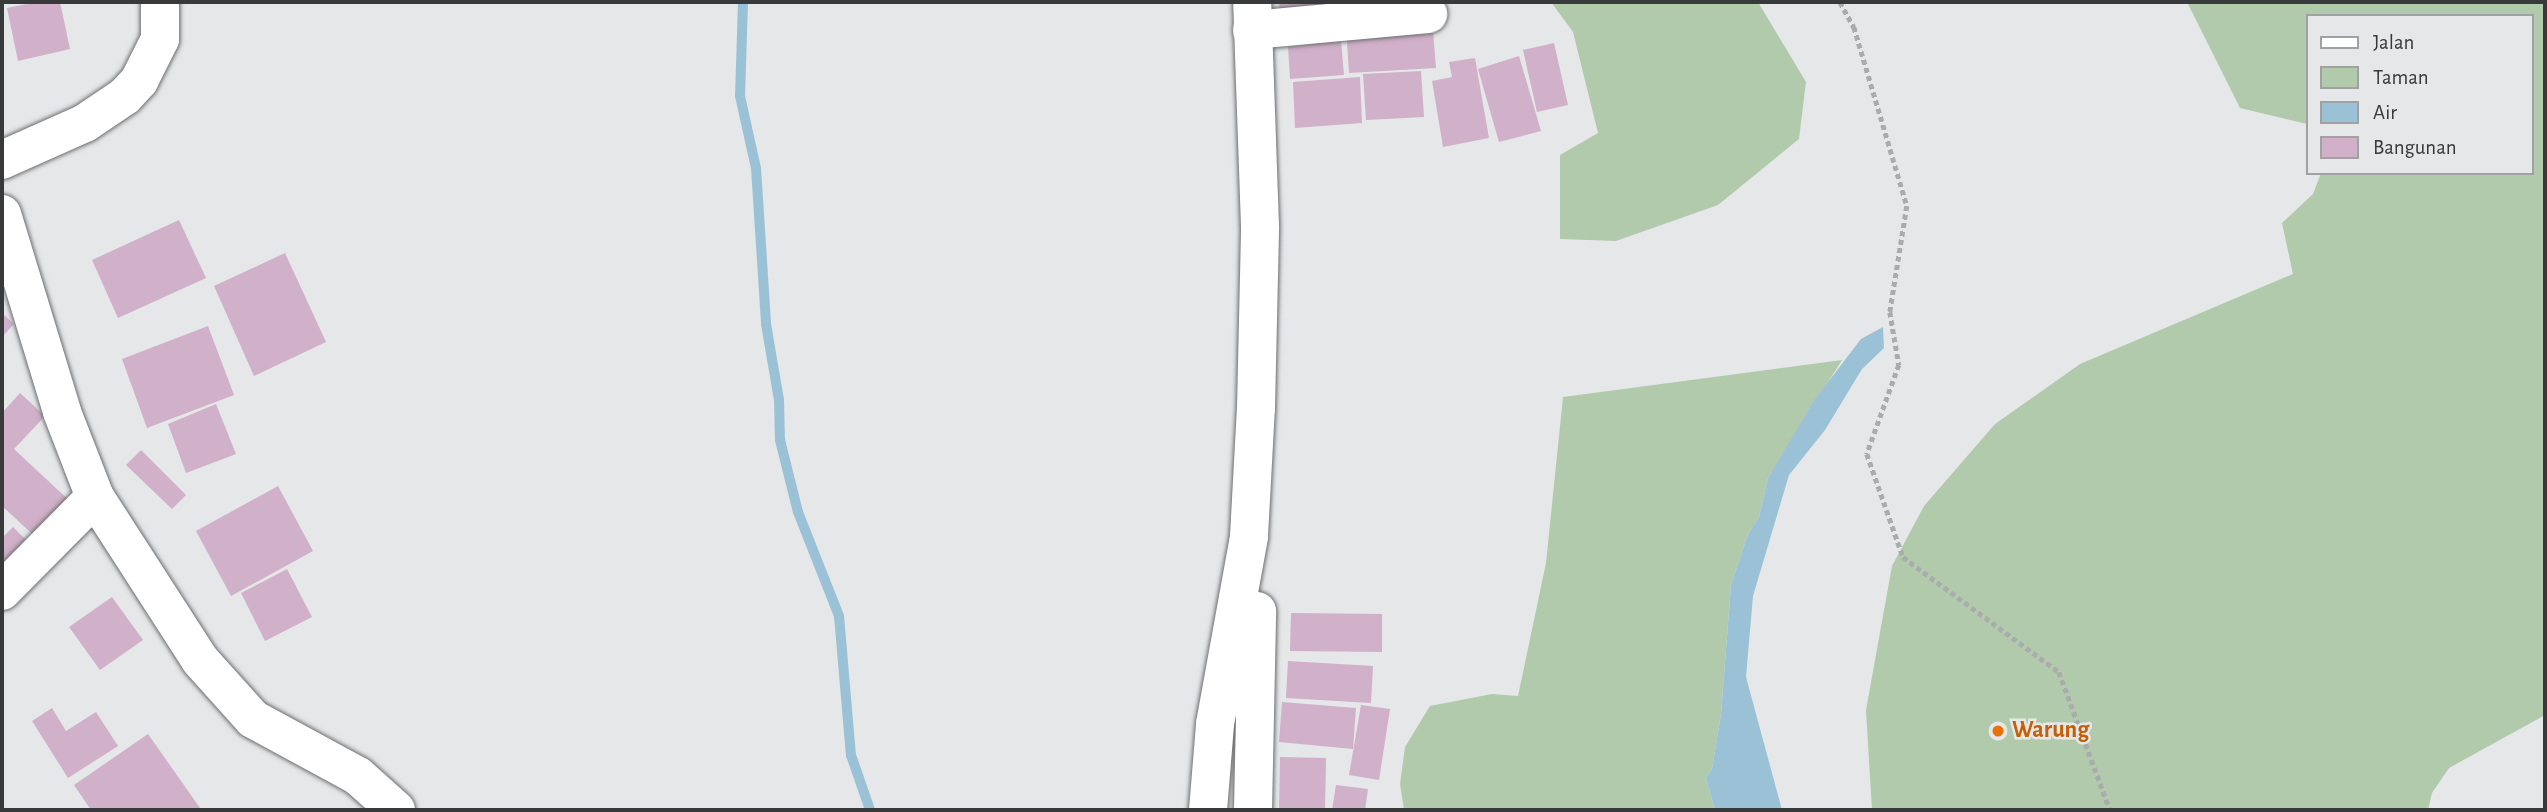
<!DOCTYPE html>
<html>
<head>
<meta charset="utf-8">
<style>
	body { margin:0 }
	#map { position:relative; width:2547px; height:812px; overflow:hidden; background:#e5e7e9; font-family:"Alegreya Sans",sans-serif }
	div>[style] { position:absolute }
	.green>* { inset:0; background:#b2caac }
	.water>* { inset:0; background:#9bc1d7 }
	.stream>* { height:10px; margin:-5px; padding:0 5px; transform-origin:5px; border-radius:5px; background:#9bc1d7 }
	.building>* { inset:0; background:#d1b0c9 }
	.path>* { height:4.5px; margin-top:-2.25px; transform-origin:0; background:repeating-linear-gradient(90deg,#a9abac 0 5px,transparent 0 8.5px) }
	.roads { filter:drop-shadow(0 0 2px #6d6e70) drop-shadow(0 0 2px #6d6e70) }
	.street>* { height:38px; margin:-19px; padding:0 19px; transform-origin:19px; border-radius:19px; background:#fff }
	.dots>* { width:19px; height:19px; translate:-50% -50%; box-sizing:border-box; border:4px solid #e5e7e9; border-radius:50% }
	span { translate:-50% -50%; white-space:nowrap; text-align:center; line-height:1.15; -webkit-text-stroke:5px #e5e7e9; paint-order:stroke }
	.food-label { font-size:24px; color:#c56008; font-weight:700 }
	.left { translate:0 -50%; text-align:left }
	.frame { position:absolute; inset:0; border:4px solid #38393a; pointer-events:none }
	.legend { position:absolute; left:2306px; top:14px; width:228px; height:161px; box-sizing:border-box; background:#e5e7e9; border:2px solid #a0a1a3; margin:0; padding:9px 12px; list-style:none; font-size:21px; color:#38393a }
	.legend li { display:flex; align-items:center; gap:14px; height:35px }
	.legend b { width:35px; border:2px solid #a0a1a3 }
</style>
</head>
<body>
<div id="map">
	<div class="green">
		<i style="clip-path:polygon(1551px 2px,1758px 2px,1806px 82px,1799px 139px,1718px 205px,1616px 241px,1560px 239px,1560px 155px,1598px 133px,1573px 32px)"></i>
		<i style="clip-path:polygon(2187px 2px,2545px 2px,2545px 715px,2449px 768px,2432px 793px,2428px 810px,1872px 810px,1866px 710px,1892px 566px,1924px 506px,1995px 424px,2080px 364px,2293px 274px,2282px 223px,2313px 194px,2321px 173px,2531px 173px,2531px 16px,2307px 16px,2307px 124px,2240px 108px)"></i>
		<i style="clip-path:polygon(1842px 360px,1768px 478px,1759px 517px,1748px 534px,1731px 585px,1721px 714px,1712px 769px,1706px 778px,1715px 810px,1404px 810px,1400px 784px,1405px 747px,1430px 706px,1492px 694px,1518px 696px,1546px 563px,1563px 397px)"></i>
	</div>
	<div class="water">
		<i style="clip-path:polygon(1883px 327px,1884px 348px,1862px 369px,1825px 430px,1789px 475px,1753px 596px,1746px 677px,1782px 810px,1715px 810px,1706px 778px,1712px 769px,1721px 714px,1731px 585px,1748px 534px,1759px 517px,1768px 478px,1815px 399px,1861px 339px)"></i>
	</div>
	<div class="stream">
		<i style="left:743px;top:2px;width:94px;rotate:91.8deg"></i>
		<i style="left:740px;top:96px;width:74px;rotate:77.5deg"></i>
		<i style="left:756px;top:168px;width:156px;rotate:86.3deg"></i>
		<i style="left:766px;top:324px;width:77px;rotate:80.3deg"></i>
		<i style="left:779px;top:400px;width:40px;rotate:88.6deg"></i>
		<i style="left:780px;top:440px;width:74px;rotate:76deg"></i>
		<i style="left:798px;top:512px;width:112px;rotate:68.5deg"></i>
		<i style="left:839px;top:616px;width:140px;rotate:85.1deg"></i>
		<i style="left:851px;top:755px;width:58px;rotate:70.9deg"></i>
	</div>
	<div class="building">
		<i style="clip-path:polygon(37px 2px,60px 2px,70px 49px,18px 61px,7px 8px)"></i>
		<i style="clip-path:polygon(1279px 2px,1346px 2px,1347px 14px,1280px 18px)"></i>
		<i style="clip-path:polygon(1346px 27px,1433px 31px,1436px 68px,1349px 73px)"></i>
		<i style="clip-path:polygon(1341px 40px,1344px 75px,1290px 79px,1288px 47px)"></i>
		<i style="clip-path:polygon(1554px 43px,1568px 105px,1537px 112px,1523px 50px)"></i>
		<i style="clip-path:polygon(1519px 56px,1541px 131px,1499px 142px,1478px 69px)"></i>
		<i style="clip-path:polygon(1475px 58px,1489px 138px,1443px 147px,1432px 81px,1452px 77px,1449px 62px)"></i>
		<i style="clip-path:polygon(1421px 71px,1424px 117px,1366px 120px,1363px 74px)"></i>
		<i style="clip-path:polygon(1360px 77px,1362px 123px,1295px 128px,1293px 82px)"></i>
		<i style="clip-path:polygon(179px 220px,206px 278px,118px 318px,92px 260px)"></i>
		<i style="clip-path:polygon(285px 253px,326px 342px,254px 376px,214px 286px)"></i>
		<i style="clip-path:polygon(2px 313px,14px 324px,2px 337px)"></i>
		<i style="clip-path:polygon(208px 326px,234px 395px,147px 428px,122px 359px)"></i>
		<i style="clip-path:polygon(20px 393px,45px 416px,14px 449px,74px 505px,41px 542px,2px 506px,2px 413px)"></i>
		<i style="clip-path:polygon(216px 404px,236px 454px,186px 473px,168px 424px)"></i>
		<i style="clip-path:polygon(141px 450px,186px 495px,172px 509px,126px 465px)"></i>
		<i style="clip-path:polygon(278px 486px,313px 551px,231px 596px,196px 531px)"></i>
		<i style="clip-path:polygon(13px 527px,33px 547px,2px 579px,2px 538px)"></i>
		<i style="clip-path:polygon(287px 569px,312px 617px,265px 641px,241px 593px)"></i>
		<i style="clip-path:polygon(112px 597px,143px 640px,100px 670px,69px 627px)"></i>
		<i style="clip-path:polygon(1291px 613px,1382px 614px,1382px 652px,1290px 651px)"></i>
		<i style="clip-path:polygon(1288px 661px,1373px 666px,1371px 703px,1286px 698px)"></i>
		<i style="clip-path:polygon(1282px 702px,1356px 708px,1353px 749px,1279px 742px)"></i>
		<i style="clip-path:polygon(1361px 705px,1390px 709px,1379px 780px,1349px 775px)"></i>
		<i style="clip-path:polygon(52px 708px,66px 731px,96px 712px,118px 746px,68px 778px,32px 721px)"></i>
		<i style="clip-path:polygon(148px 734px,200px 808px,91px 810px,74px 785px)"></i>
		<i style="clip-path:polygon(1280px 757px,1326px 758px,1325px 810px,1279px 810px)"></i>
		<i style="clip-path:polygon(1336px 785px,1368px 789px,1365px 810px,1332px 810px)"></i>
	</div>
	<div class="path">
		<i style="left:1840px;top:2px;width:29px;rotate:61deg"></i>
		<i style="left:1854px;top:27px;width:187px;rotate:73.5deg"></i>
		<i style="left:1907px;top:206px;width:107px;rotate:99.1deg"></i>
		<i style="left:1890px;top:312px;width:54px;rotate:80.4deg"></i>
		<i style="left:1899px;top:365px;width:95px;rotate:109.8deg"></i>
		<i style="left:1867px;top:454px;width:109px;rotate:70.7deg"></i>
		<i style="left:1903px;top:557px;width:194px;rotate:36.4deg"></i>
		<i style="left:2059px;top:672px;width:147px;rotate:69.7deg"></i>
	</div>
	<div class="roads">
		<div class="street">
			<i style="left:1252px;top:30px;width:177px;rotate:-5.2deg"></i>
			<i style="left:2px;top:160px;width:91px;rotate:-24deg"></i>
			<i style="left:85px;top:123px;width:48px;rotate:-34deg"></i>
			<i style="left:125px;top:96px;width:21px;rotate:-47deg"></i>
			<i style="left:139px;top:81px;width:47px;rotate:-63.4deg"></i>
			<i style="left:160px;top:39px;width:37px;rotate:-90deg"></i>
			<i style="left:2px;top:214px;width:207px;rotate:73.1deg"></i>
			<i style="left:62px;top:412px;width:91px;rotate:68.8deg"></i>
			<i style="left:95px;top:497px;width:194px;rotate:57.2deg"></i>
			<i style="left:200px;top:660px;width:79px;rotate:48.1deg"></i>
			<i style="left:253px;top:719px;width:119px;rotate:28.5deg"></i>
			<i style="left:358px;top:776px;width:51px;rotate:41.8deg"></i>
			<i style="left:2px;top:591px;width:132px;rotate:-45.3deg"></i>
			<i style="left:1208px;top:810px;width:86px;rotate:-85.3deg"></i>
			<i style="left:1215px;top:724px;width:191px;rotate:-79.7deg"></i>
			<i style="left:1249px;top:536px;width:128px;rotate:-86.9deg"></i>
			<i style="left:1256px;top:408px;width:182px;rotate:-88.7deg"></i>
			<i style="left:1260px;top:226px;width:224px;rotate:-92deg"></i>
			<i style="left:1253px;top:810px;width:199px;rotate:-88.8deg"></i>
		</div>
	</div>
	<div class="dots">
		<i style="left:1998px;top:731px;background:#e8710a"></i>
	</div>
	<div class="food-label">
		<span class="left" style="left:2012px;top:731px">Warung</span>
	</div>
	<div class="frame"></div>
	<ul class="legend">
	<li><b style="height:9px;background:#fff"></b>Jalan</li>
	<li><b style="height:19px;background:#b2caac"></b>Taman</li>
	<li><b style="height:19px;background:#9bc1d7"></b>Air</li>
	<li><b style="height:19px;background:#d1b0c9"></b>Bangunan</li>
	</ul>
</div>
</body>
</html>
